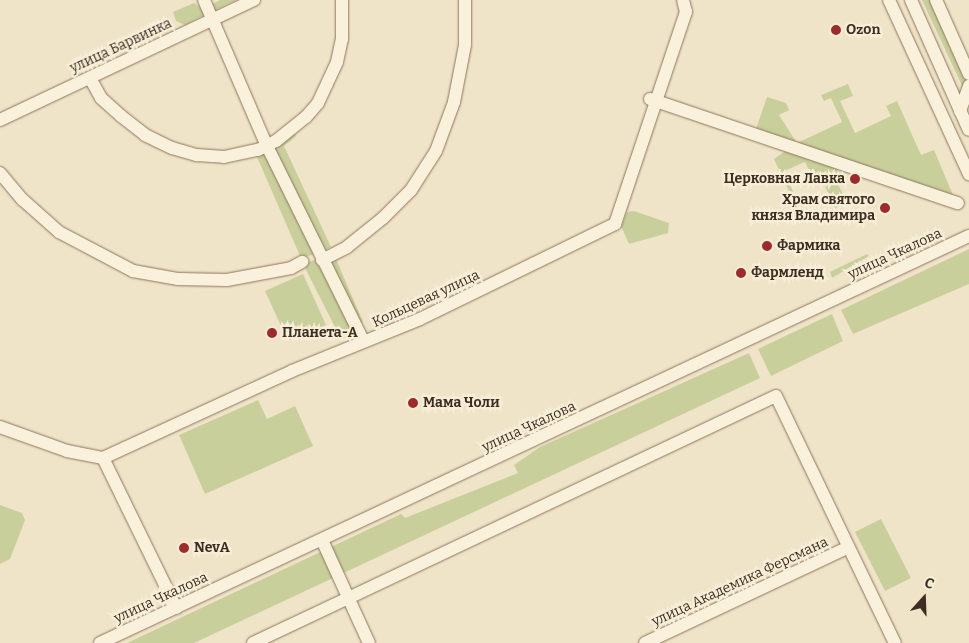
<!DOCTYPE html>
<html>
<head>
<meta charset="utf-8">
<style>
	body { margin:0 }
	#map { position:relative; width:969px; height:643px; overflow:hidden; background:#f0e4c8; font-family:Bitter,serif }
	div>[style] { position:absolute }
	.green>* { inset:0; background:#c9cf9b }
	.roads { filter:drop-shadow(0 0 1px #8d765c) drop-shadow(0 0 1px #8d765c) }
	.minor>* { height:12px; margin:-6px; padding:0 6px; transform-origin:6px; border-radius:6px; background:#faf1dc }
	.dots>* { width:14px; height:14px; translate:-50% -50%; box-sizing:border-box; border:2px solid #f7eed8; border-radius:50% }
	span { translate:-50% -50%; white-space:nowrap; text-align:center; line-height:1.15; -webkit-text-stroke:4.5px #f7eed8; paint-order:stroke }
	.poi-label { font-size:14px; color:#3d2e20; font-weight:700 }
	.left { translate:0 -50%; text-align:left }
	.right { translate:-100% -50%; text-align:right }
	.street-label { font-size:14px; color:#3d2e20 }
	.north { position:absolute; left:899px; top:573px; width:50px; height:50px; -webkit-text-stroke:4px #f7eed8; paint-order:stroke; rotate:20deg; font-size:14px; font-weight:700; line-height:20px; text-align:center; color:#3d2e20 }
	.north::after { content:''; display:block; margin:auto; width:18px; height:22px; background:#3d2e20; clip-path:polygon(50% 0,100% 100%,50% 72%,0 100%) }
</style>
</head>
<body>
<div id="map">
	<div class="green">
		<i style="clip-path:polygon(220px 0,236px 0,213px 11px,211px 5px)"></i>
		<i style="clip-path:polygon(922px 0,932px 0,966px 73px,964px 90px)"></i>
		<i style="clip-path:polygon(194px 3px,201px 8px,204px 15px,185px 25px,176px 21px,173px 12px)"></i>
		<i style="clip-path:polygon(848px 84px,853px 96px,840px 101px,855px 133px,891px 116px,886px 106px,897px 101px,921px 155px,934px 150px,953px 195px,797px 143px,756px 129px,767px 97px,786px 103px,789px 110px,779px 115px,797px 143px,842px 122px,831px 98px,824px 101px,821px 95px)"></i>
		<i style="clip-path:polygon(294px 132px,296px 136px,284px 146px,331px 247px,324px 250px,273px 146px)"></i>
		<i style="clip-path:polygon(787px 150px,838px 167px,836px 180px,847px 202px,835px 208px,822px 180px,815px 183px,805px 162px,784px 171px,797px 200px,794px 202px,774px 159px)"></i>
		<i style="clip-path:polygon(265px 152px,315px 254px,301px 258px,257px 157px)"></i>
		<i style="clip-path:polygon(634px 211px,669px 223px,668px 233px,629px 244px,621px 226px,627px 212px)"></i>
		<i style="clip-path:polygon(969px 249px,969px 284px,853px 334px,841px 310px)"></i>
		<i style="clip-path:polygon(867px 254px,869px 256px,832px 278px,830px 272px)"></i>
		<i style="clip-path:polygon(317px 259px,352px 328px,338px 333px,303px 264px)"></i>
		<i style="clip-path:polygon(336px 259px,363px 322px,361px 323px,329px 262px)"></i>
		<i style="clip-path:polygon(303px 274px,326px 325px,288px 341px,265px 291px)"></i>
		<i style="clip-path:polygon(832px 314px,843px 341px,771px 376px,758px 349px)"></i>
		<i style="clip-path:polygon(749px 353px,760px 378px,194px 643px,127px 643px,401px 514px,405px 518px,518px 473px,514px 465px,540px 447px)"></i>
		<i style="clip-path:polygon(258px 400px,267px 419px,295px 406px,313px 446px,205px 494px,179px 435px)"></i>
		<i style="clip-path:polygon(0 505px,22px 513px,25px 520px,10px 559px,0 564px)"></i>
		<i style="clip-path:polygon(881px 519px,911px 578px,885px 591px,855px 532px)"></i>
	</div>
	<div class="roads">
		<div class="minor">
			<i style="left:204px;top:0;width:159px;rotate:66.7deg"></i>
			<i style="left:267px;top:146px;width:212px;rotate:63.7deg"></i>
			<i style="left:889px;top:0;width:192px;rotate:65.3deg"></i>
			<i style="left:911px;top:0;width:142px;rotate:66deg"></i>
			<i style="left:936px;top:0;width:81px;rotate:66deg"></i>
			<i style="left:90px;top:78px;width:23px;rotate:61deg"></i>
			<i style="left:101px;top:98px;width:27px;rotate:42deg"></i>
			<i style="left:121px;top:116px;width:31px;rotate:38deg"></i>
			<i style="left:145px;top:135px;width:30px;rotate:26deg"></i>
			<i style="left:172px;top:148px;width:26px;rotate:16deg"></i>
			<i style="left:197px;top:155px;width:27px;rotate:4deg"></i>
			<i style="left:224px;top:157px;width:35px;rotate:-12deg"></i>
			<i style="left:258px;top:150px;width:20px;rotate:-27deg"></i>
			<i style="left:276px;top:141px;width:38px;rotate:-39deg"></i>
			<i style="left:306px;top:117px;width:18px;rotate:-49deg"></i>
			<i style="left:318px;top:103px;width:45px;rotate:-65.1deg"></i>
			<i style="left:337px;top:62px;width:24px;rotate:-78deg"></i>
			<i style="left:342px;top:39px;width:39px;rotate:-90deg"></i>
			<i style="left:650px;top:99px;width:325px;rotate:18.7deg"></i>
			<i style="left:960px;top:111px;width:27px;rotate:-70deg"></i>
			<i style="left:0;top:120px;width:281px;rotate:-25.3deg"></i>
			<i style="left:0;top:173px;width:35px;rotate:50deg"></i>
			<i style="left:23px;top:200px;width:48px;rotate:41.6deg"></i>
			<i style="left:59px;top:232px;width:84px;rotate:27.8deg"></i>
			<i style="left:133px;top:271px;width:46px;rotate:10.1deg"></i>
			<i style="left:178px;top:279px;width:49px;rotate:1.2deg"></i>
			<i style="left:227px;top:280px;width:65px;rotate:-10.6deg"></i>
			<i style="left:291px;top:268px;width:13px;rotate:-29deg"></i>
			<i style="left:322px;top:260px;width:28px;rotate:-27deg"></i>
			<i style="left:347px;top:247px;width:46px;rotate:-38.9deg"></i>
			<i style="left:383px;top:218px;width:40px;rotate:-45deg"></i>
			<i style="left:411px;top:190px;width:46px;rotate:-57.3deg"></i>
			<i style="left:436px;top:151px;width:52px;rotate:-69.8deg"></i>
			<i style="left:454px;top:102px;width:58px;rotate:-79.1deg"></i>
			<i style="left:465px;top:45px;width:45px;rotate:-90deg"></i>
			<i style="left:0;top:427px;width:71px;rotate:19.7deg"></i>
			<i style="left:67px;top:451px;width:37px;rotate:11deg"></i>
			<i style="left:103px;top:458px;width:208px;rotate:-24.7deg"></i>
			<i style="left:292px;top:371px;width:138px;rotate:-22.1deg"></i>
			<i style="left:420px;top:319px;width:217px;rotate:-26deg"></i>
			<i style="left:615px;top:224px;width:224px;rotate:-71.5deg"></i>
			<i style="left:686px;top:12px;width:12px;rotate:-104deg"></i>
			<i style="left:103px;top:458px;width:167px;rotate:64deg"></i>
			<i style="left:322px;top:540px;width:113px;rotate:65.5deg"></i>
			<i style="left:100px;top:643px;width:960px;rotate:-25.1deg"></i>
			<i style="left:253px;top:643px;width:578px;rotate:-25.28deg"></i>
			<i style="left:776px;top:396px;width:274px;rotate:64.3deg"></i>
			<i style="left:645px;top:643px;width:223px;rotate:-25.2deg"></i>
		</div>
	</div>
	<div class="dots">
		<i style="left:836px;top:30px;background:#9e2a2b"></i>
		<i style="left:855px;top:179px;background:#9e2a2b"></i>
		<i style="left:885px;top:208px;background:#9e2a2b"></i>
		<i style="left:767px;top:246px;background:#9e2a2b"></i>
		<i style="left:741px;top:273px;background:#9e2a2b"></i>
		<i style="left:272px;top:333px;background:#9e2a2b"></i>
		<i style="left:413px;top:403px;background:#9e2a2b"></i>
		<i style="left:184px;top:548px;background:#9e2a2b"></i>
	</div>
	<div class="poi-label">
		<span class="left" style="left:846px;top:30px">Ozon</span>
		<span class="right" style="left:845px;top:179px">Церковная Лавка</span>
		<span class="right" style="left:875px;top:208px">Храм святого<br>князя Владимира</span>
		<span class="left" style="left:777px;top:246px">Фармика</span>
		<span class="left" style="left:751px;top:273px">Фармленд</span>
		<span class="left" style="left:282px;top:333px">Планета-А</span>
		<span class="left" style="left:423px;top:403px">Мама Чоли</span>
		<span class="left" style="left:194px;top:548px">NevA</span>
	</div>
	<div class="street-label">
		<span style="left:121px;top:46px;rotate:-25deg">улица Барвинка</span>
		<span style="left:895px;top:254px;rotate:-25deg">улица Чкалова</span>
		<span style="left:426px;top:299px;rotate:-25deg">Кольцевая улица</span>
		<span style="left:529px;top:427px;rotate:-25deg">улица Чкалова</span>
		<span style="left:740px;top:582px;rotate:-25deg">улица Академика Ферсмана</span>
		<span style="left:161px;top:598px;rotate:-25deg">улица Чкалова</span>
	</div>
	<div class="north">С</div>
</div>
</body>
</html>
